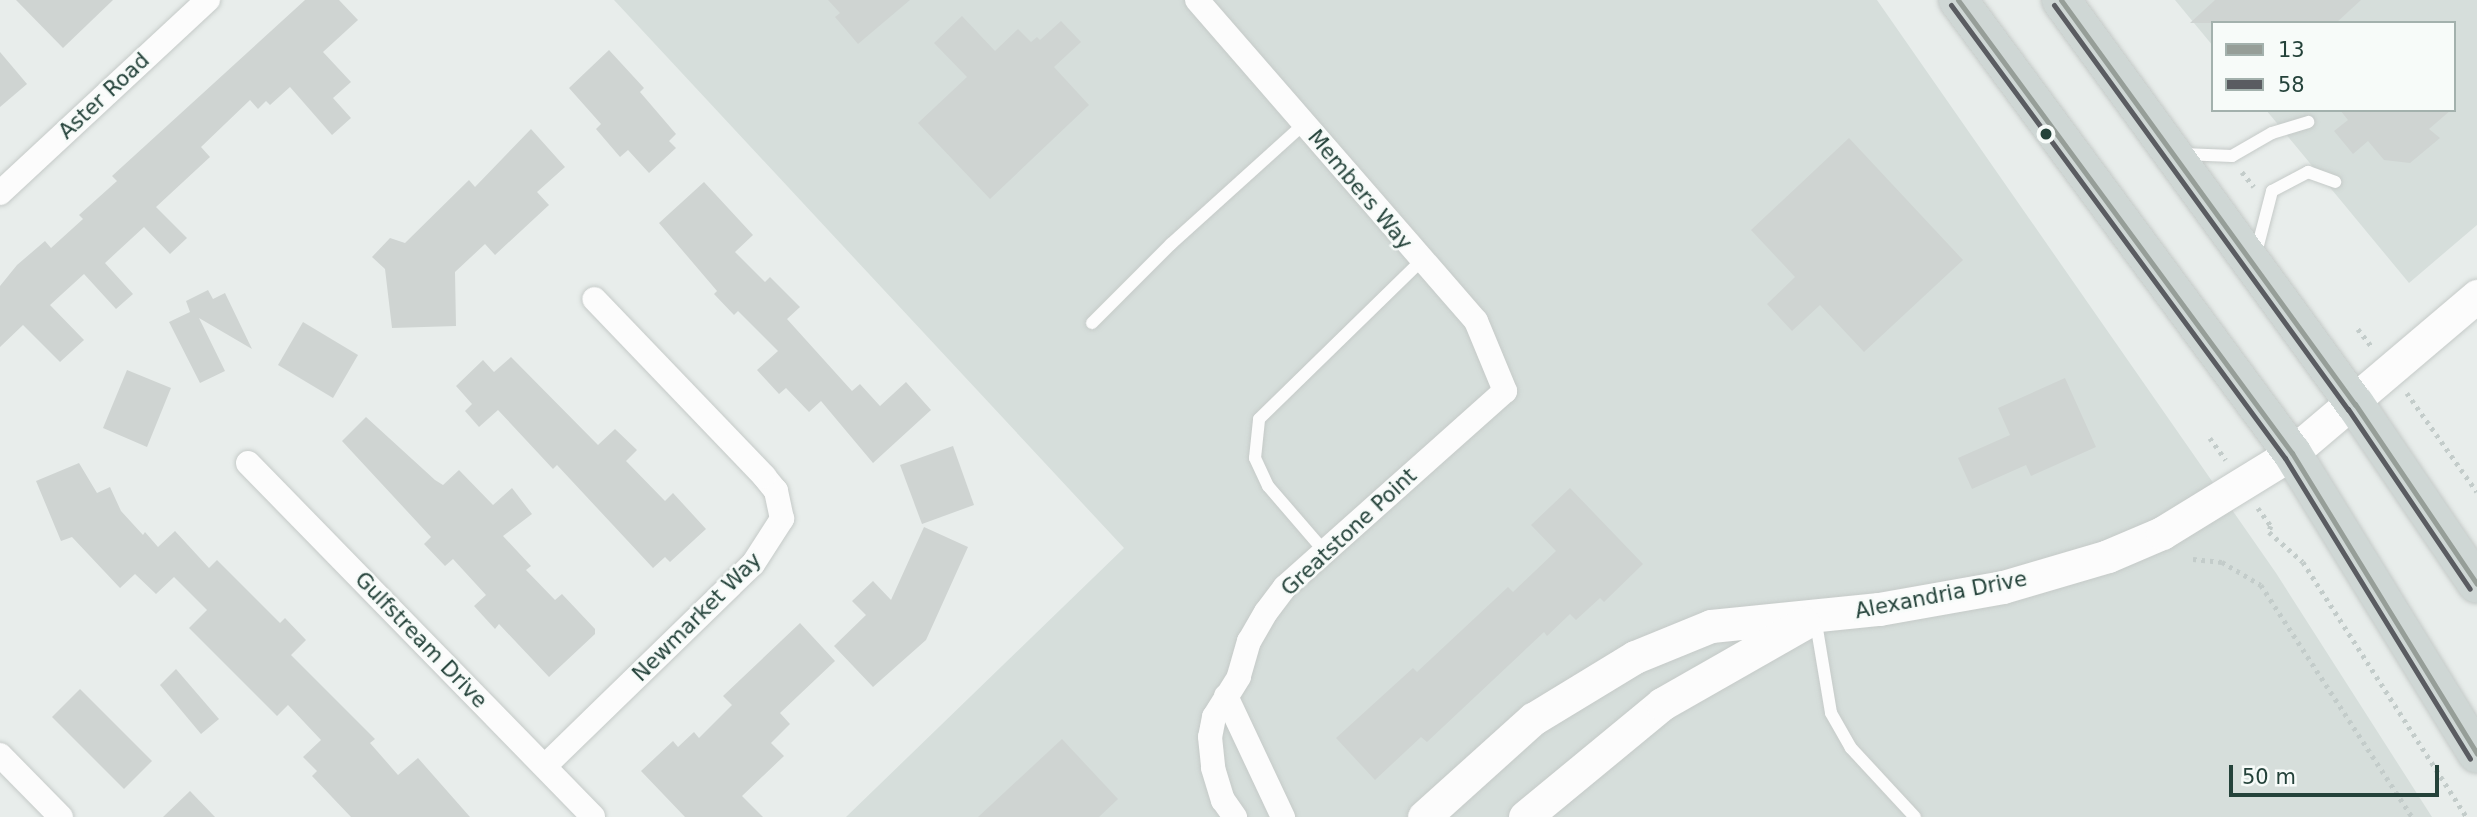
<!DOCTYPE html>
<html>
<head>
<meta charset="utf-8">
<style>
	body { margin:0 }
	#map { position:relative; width:2477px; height:817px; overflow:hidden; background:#e8edeb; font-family:"DejaVu Sans",sans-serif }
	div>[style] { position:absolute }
	.built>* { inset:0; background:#d6dedb }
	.building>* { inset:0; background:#cfd4d2 }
	.path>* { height:4.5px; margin-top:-2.25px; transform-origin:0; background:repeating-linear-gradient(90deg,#c3ccca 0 3.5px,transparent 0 8.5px) }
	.roads { filter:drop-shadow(0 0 2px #c5cac8) drop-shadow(0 0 2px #c5cac8) }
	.lane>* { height:12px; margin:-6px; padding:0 6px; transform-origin:6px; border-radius:6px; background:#fcfcfc }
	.street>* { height:24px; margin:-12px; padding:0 12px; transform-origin:12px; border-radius:12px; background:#fcfcfc }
	.secondary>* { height:33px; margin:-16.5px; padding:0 16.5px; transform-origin:16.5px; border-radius:16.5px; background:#fcfcfc }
	.primary>* { height:38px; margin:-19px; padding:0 19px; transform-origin:19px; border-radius:19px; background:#cfd7d5 }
	.bus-1>* { height:5px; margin:-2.5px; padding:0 2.5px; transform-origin:2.5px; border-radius:2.5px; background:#969e98 }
	.bus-2>* { height:5px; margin:-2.5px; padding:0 2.5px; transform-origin:2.5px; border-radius:2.5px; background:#5a5c61 }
	.dots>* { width:19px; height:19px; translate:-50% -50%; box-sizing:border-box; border:4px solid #f7fbf9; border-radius:50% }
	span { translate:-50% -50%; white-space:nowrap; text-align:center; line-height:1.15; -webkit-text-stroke:5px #f7fbf9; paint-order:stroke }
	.street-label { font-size:21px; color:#24423a }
	.legend { position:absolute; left:2211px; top:21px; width:245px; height:91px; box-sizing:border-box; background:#f7fbf9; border:2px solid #a3b1ad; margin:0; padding:9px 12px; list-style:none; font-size:21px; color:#24423a }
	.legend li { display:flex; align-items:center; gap:14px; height:35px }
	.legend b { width:35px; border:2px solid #a3b1ad }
	.scale { position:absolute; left:2229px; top:765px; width:210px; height:32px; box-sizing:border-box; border:4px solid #24423a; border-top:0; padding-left:9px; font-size:21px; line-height:24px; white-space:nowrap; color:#24423a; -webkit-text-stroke:5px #f7fbf9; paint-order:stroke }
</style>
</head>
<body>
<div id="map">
	<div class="built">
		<i style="clip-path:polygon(614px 0,1877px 0,2276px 573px,2432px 817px,846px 817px,1124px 548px)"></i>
		<i style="clip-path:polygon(2175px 0,2477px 0,2477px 225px,2409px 283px,2266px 110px,2454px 110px,2454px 23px,2213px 23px,2213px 46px)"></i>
	</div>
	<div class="building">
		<i style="clip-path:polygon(16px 0,113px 0,63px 48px)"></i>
		<i style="clip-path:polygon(305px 0,339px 0,358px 20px,323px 52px,351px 82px,333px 98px,351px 118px,332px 135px,290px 87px,270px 105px,266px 101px,258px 109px,250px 100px,201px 147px,210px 157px,156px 207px,187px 238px,170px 254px,144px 227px,105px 263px,133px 294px,116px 309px,84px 274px,50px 305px,84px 340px,60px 362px,23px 325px,0 347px,0 286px,17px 265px,45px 241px,51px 248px,83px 219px,79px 215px,117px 181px,112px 176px)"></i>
		<i style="clip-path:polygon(828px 0,910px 0,858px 44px,835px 17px,840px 13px)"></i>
		<i style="clip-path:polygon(2215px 0,2361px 0,2336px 23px,2190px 23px)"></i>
		<i style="clip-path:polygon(962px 16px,995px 51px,1018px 29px,1031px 42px,1037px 37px,1040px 40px,1061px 21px,1081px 42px,1054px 67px,1089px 105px,990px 199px,918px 123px,967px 77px,934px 43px)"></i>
		<i style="clip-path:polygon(609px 50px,644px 88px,640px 92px,676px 134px,669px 141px,676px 148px,649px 173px,628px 150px,620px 157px,596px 129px,601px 124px,569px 88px)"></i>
		<i style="clip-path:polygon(0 52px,27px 84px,0 107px)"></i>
		<i style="clip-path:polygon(2340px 110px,2451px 110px,2429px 129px,2440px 138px,2410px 163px,2384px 160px,2368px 141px,2353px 154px,2334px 131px,2348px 120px)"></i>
		<i style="clip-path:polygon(531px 129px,565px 167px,537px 192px,549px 205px,495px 255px,485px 244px,455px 272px,456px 326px,392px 328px,385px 269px,372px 257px,390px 238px,405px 243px,469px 180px,475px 187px)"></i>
		<i style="clip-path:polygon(1849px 138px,1963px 260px,1864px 352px,1820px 305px,1792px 331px,1767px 304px,1795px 277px,1751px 230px)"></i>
		<i style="clip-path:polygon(704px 182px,753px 235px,735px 252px,765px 282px,770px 277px,800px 307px,787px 319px,852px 391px,860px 384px,880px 406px,906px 382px,931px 410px,873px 463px,821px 401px,809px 412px,786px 388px,779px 394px,757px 370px,778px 351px,738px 311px,734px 315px,714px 294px,717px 291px,659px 223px)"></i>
		<i style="clip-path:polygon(208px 290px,213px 299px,225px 293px,252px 349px,199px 318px,225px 371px,200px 383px,169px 322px,190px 312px,186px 301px)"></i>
		<i style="clip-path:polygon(303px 322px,358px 355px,333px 398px,278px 365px)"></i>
		<i style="clip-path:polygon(511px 357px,598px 445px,615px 429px,637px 450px,626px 461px,665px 501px,673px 493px,706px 529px,670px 562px,665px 557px,653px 568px,557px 465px,553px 469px,498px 410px,479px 427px,465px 411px,472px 404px,456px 386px,483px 360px,494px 372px)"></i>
		<i style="clip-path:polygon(127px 370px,171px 388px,147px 447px,103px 428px)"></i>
		<i style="clip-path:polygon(2065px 378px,2096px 447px,2031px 476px,2026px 465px,1972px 489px,1958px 458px,2010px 435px,1998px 408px)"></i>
		<i style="clip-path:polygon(366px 417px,435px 480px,443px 485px,459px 470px,493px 505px,512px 488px,532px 514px,503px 536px,531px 566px,526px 570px,555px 600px,562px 594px,595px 629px,595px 634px,549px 677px,499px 624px,495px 629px,474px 606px,486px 595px,453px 559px,445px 566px,424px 544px,431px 537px,342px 441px)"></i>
		<i style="clip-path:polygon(953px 446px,974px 505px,922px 524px,900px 465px)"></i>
		<i style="clip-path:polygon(79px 463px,97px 493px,110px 487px,121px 511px,143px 535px,145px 532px,158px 547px,175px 531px,209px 568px,217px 560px,280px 623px,285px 618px,306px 640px,291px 655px,375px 739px,370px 743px,398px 775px,418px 758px,470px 817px,351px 817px,312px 776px,317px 771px,303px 757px,321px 740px,288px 705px,277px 716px,189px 628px,207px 610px,174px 577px,156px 594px,135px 574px,120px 588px,72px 537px,61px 541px,36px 481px)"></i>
		<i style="clip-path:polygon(1570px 488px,1643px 564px,1604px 602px,1600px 598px,1576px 620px,1570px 614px,1547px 636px,1544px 632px,1427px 742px,1421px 737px,1375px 780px,1336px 738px,1413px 668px,1417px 672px,1508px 587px,1513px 592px,1556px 551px,1531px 525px)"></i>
		<i style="clip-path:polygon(924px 527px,968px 547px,926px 640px,873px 687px,834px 646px,866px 615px,852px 601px,873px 581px,891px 600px)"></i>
		<i style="clip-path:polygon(800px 623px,835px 661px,780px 713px,790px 724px,771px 743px,784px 756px,742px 796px,763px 817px,685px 817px,641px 771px,673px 741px,678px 747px,694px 732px,699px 738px,732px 705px,723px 696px)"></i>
		<i style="clip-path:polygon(176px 669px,219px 719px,201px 734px,160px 685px)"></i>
		<i style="clip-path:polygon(80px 689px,152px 761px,124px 789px,52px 717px)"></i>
		<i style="clip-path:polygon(1062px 739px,1118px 799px,1099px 817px,978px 817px)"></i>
		<i style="clip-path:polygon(190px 791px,215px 817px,163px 817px)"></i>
	</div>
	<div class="path">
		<i style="left:2242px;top:172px;width:19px;rotate:51deg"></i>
		<i style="left:2358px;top:329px;width:23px;rotate:52deg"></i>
		<i style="left:2407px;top:393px;width:121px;rotate:54.7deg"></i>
		<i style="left:2210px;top:438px;width:27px;rotate:54deg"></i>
		<i style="left:2258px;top:508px;width:22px;rotate:54deg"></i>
		<i style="left:2271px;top:526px;width:6px;rotate:108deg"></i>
		<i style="left:2269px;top:532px;width:45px;rotate:41.4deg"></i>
		<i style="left:2303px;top:562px;width:303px;rotate:57.3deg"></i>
		<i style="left:2193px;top:559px;width:29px;rotate:6deg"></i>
		<i style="left:2222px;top:562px;width:45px;rotate:30.5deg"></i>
		<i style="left:2261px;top:585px;width:277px;rotate:56.9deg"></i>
	</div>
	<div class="roads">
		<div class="lane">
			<i style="left:2183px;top:154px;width:49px;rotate:2.3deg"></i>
			<i style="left:2232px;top:156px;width:46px;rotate:-29.9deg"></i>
			<i style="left:2272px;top:133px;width:38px;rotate:-17deg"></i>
			<i style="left:2256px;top:253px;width:64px;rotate:-75.5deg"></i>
			<i style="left:2272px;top:191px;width:41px;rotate:-27.8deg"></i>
			<i style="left:2308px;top:172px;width:29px;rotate:20deg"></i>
			<i style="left:1092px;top:323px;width:112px;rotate:-45deg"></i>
			<i style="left:1171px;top:244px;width:179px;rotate:-42.1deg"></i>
			<i style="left:1325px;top:552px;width:87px;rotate:-130.8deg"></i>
			<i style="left:1268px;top:486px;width:31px;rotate:-115deg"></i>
			<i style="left:1255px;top:458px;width:39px;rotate:-84deg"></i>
			<i style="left:1259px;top:419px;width:225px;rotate:-44.3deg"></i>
			<i style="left:1815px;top:617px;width:97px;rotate:80.5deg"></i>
			<i style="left:1831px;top:713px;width:40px;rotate:60.3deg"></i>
			<i style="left:1851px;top:748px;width:94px;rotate:47.2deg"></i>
		</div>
		<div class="street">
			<i style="left:1197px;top:0;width:425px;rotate:49deg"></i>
			<i style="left:1476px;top:321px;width:76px;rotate:67.5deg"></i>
			<i style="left:1505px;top:391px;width:295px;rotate:138.3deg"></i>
			<i style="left:1285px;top:587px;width:31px;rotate:127deg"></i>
			<i style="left:1266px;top:612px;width:34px;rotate:120deg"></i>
			<i style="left:1249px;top:641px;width:37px;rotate:106deg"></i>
			<i style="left:1239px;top:677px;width:47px;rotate:122deg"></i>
			<i style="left:1214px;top:717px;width:20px;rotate:101deg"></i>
			<i style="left:1210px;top:737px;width:31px;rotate:84deg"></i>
			<i style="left:1213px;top:768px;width:34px;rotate:73deg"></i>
			<i style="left:1223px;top:800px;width:21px;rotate:55deg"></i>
			<i style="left:0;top:193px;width:284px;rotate:-42.9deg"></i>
			<i style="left:248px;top:463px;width:494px;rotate:45.7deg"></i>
			<i style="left:1226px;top:696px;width:134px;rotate:64.8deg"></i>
			<i style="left:0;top:755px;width:87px;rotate:45.5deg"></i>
			<i style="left:545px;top:766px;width:290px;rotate:-44.2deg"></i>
			<i style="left:753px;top:564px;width:54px;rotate:-57.2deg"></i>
			<i style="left:782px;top:519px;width:29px;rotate:-102deg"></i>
			<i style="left:776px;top:491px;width:19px;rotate:-129deg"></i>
			<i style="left:764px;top:476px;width:245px;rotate:-133.8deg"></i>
		</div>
		<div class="secondary">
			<i style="left:1424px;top:817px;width:147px;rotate:-42deg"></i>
			<i style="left:1533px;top:719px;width:119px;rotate:-31.3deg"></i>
			<i style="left:1635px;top:657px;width:82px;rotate:-22.2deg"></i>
			<i style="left:1711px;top:626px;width:169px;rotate:-5.8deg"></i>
			<i style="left:1879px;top:609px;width:126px;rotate:-10.1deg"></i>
			<i style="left:2003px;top:587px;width:109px;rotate:-16.4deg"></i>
			<i style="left:2108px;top:556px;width:59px;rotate:-23.1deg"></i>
			<i style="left:2162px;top:533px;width:153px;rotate:-31.6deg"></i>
			<i style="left:2292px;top:453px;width:243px;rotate:-40.3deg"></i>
			<i style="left:1525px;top:817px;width:178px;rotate:-39.5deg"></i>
			<i style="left:1662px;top:704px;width:163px;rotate:-29.7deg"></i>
		</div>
		<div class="primary">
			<i style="left:1958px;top:0;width:563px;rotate:53.6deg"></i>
			<i style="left:2292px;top:453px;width:353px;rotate:58.4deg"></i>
			<i style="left:2061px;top:0;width:500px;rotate:54deg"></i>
			<i style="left:2355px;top:404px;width:217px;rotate:55.9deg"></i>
		</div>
	</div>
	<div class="bus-1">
		<i style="left:1958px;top:0;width:563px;rotate:53.6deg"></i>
		<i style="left:2292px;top:453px;width:353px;rotate:58.4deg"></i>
		<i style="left:2061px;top:0;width:500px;rotate:54deg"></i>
		<i style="left:2355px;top:404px;width:217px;rotate:55.9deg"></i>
	</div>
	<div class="bus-2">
		<i style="left:1951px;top:5px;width:563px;rotate:53.6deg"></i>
		<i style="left:2285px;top:458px;width:353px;rotate:58.4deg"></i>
		<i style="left:2054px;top:5px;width:500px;rotate:54deg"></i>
		<i style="left:2348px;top:409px;width:217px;rotate:55.9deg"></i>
	</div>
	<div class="dots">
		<i style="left:2046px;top:134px;background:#24423a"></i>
	</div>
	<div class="street-label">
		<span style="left:104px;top:96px;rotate:-43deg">Aster Road</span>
		<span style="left:1360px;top:190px;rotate:50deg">Members Way</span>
		<span style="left:1349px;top:532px;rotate:-43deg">Greatstone Point</span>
		<span style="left:1941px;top:595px;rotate:-11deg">Alexandria Drive</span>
		<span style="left:697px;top:617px;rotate:-45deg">Newmarket Way</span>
		<span style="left:421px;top:640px;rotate:46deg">Gulfstream Drive</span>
	</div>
	<ul class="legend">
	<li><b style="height:9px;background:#969e98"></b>13</li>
	<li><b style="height:9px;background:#5a5c61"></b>58</li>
	</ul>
	<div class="scale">50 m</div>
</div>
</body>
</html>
